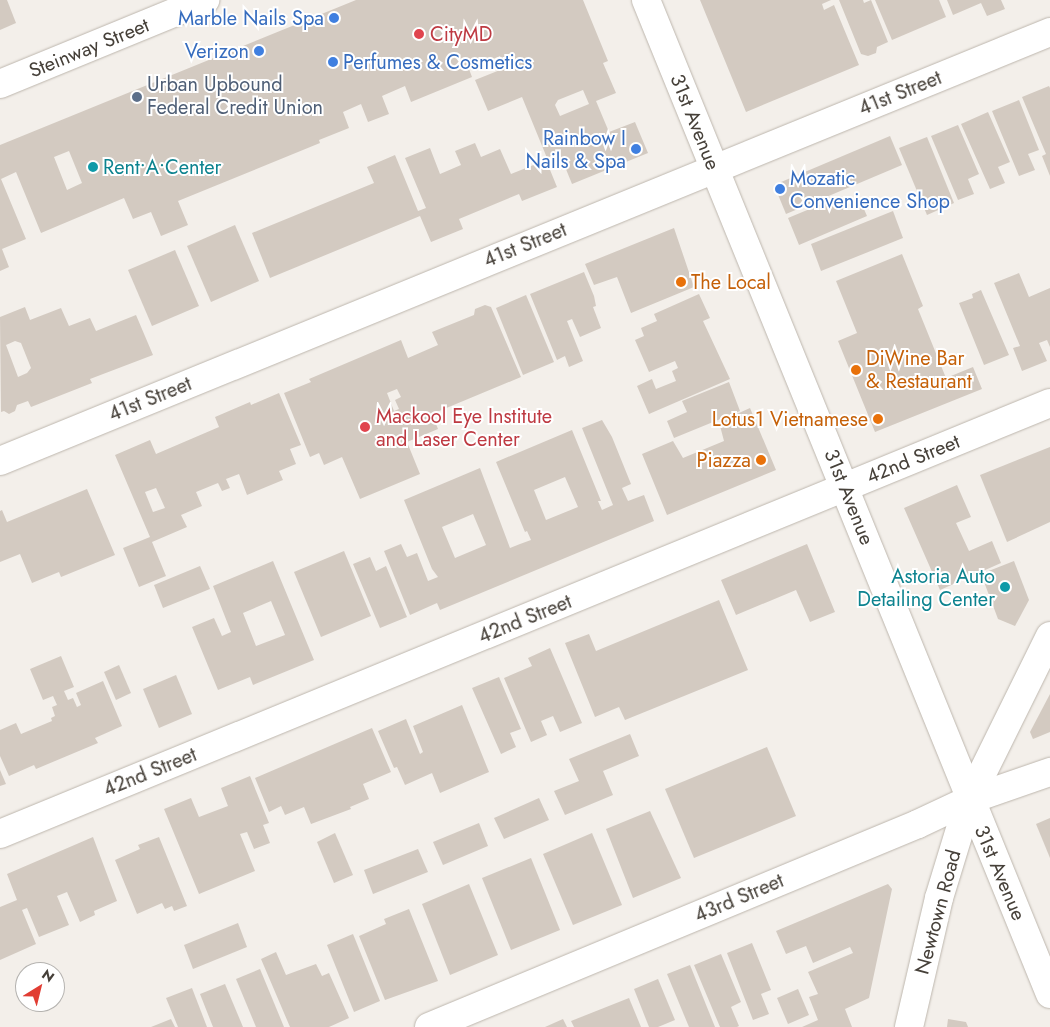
<!DOCTYPE html>
<html>
<head>
<meta charset="utf-8">
<style>
	body { margin:0 }
	#map { position:relative; width:1050px; height:1027px; overflow:hidden; background:#f3efea; font-family:Jost,sans-serif }
	div>[style] { position:absolute }
	.building>* { inset:0; background:#d3cac1 }
	.roads { filter:drop-shadow(0 0 1px #bdb6ad) drop-shadow(0 0 1px #bdb6ad) }
	.minor>* { height:28px; margin:-14px; padding:0 14px; transform-origin:14px; border-radius:14px; background:#fff }
	.tertiary>* { height:28px; margin:-14px; padding:0 14px; transform-origin:14px; border-radius:14px; background:#fff }
	.dots>* { width:14px; height:14px; translate:-50% -50%; box-sizing:border-box; border:2px solid #fff; border-radius:50% }
	span { translate:-50% -50%; white-space:nowrap; text-align:center; line-height:1.15; -webkit-text-stroke:4px #fff; paint-order:stroke }
	.shop-label { font-size:20px; color:#366cbe }
	.right { translate:-100% -50%; text-align:right }
	.left { translate:0 -50%; text-align:left }
	.health-label { font-size:20px; color:#be3a42 }
	.street-label { font-size:20px; color:#464039 }
	.service-label { font-size:20px; color:#4e5e75 }
	.culture-label { font-size:20px; color:#0d838f }
	.food-label { font-size:20px; color:#c56008 }
	.north { position:absolute; left:15px; top:962px; width:50px; height:50px; box-sizing:border-box; background:#fff; border:1px solid #b5b3b0; border-radius:50%; rotate:36deg; font-size:14px; font-weight:700; line-height:20px; text-align:center; color:#464039 }
	.north::after { content:''; display:block; margin:auto; width:18px; height:22px; background:#e13d33; clip-path:polygon(50% 0,100% 100%,50% 72%,0 100%) }
</style>
</head>
<body>
<div id="map">
	<div class="building">
		<i style="clip-path:polygon(0 0,7px 0,16px 23px,0 30px)"></i>
		<i style="clip-path:polygon(evenodd,356px 0,583px 0,608px 61px,603px 63px,616px 93px,596px 101px,609px 132px,635px 122px,648px 153px,572px 184px,559px 152px,547px 158px,522px 97px,488px 111px,475px 80px,505px 68px,500px 56px,469px 69px,472px 77px,411px 102px,405px 86px,382px 96px,389px 114px,368px 122px,361px 104px,343px 112px,349px 128px,319px 140px,320px 143px,178px 201px,188px 225px,161px 236px,151px 212px,133px 219px,124px 198px,41px 233px,16px 172px,1px 179px,26px 239px,2px 249px,9px 267px,0 271px,0 145px,356px 0,583px 90px,589px 104px,560px 116px,555px 105px,558px 100px,583px 90px,356px 0,69px 151px,82px 183px,67px 190px,54px 157px,69px 151px)"></i>
		<i style="clip-path:polygon(700px 0,831px 0,822px 4px,824px 10px,834px 5px,859px 65px,746px 112px)"></i>
		<i style="clip-path:polygon(839px 0,863px 0,864px 3px,871px 0,888px 42px,877px 47px,876px 53px,868px 56px,861px 54px)"></i>
		<i style="clip-path:polygon(875px 0,939px 0,946px 17px,892px 40px)"></i>
		<i style="clip-path:polygon(947px 0,1001px 0,1005px 9px,987px 16px,981px 3px,953px 15px)"></i>
		<i style="clip-path:polygon(1049px 86px,1050px 88px,1050px 176px,1042px 156px,1046px 154px,1022px 97px)"></i>
		<i style="clip-path:polygon(1019px 100px,1039px 150px,1028px 154px,1035px 170px,1019px 176px,992px 111px)"></i>
		<i style="clip-path:polygon(988px 112px,1010px 162px,998px 167px,1005px 183px,990px 189px,961px 124px)"></i>
		<i style="clip-path:polygon(958px 125px,979px 174px,968px 179px,974px 194px,958px 200px,931px 136px)"></i>
		<i style="clip-path:polygon(890px 136px,902px 165px,786px 214px,774px 185px)"></i>
		<i style="clip-path:polygon(927px 137px,954px 203px,927px 215px,899px 148px)"></i>
		<i style="clip-path:polygon(475px 143px,481px 157px,500px 149px,511px 174px,546px 160px,557px 187px,522px 201px,519px 194px,459px 219px,463px 229px,431px 242px,420px 216px,270px 278px,252px 233px,374px 183px,367px 167px,395px 155px,418px 211px,426px 208px,405px 158px,430px 148px,440px 174px,461px 165px,455px 151px)"></i>
		<i style="clip-path:polygon(841px 196px,846px 205px,860px 200px,867px 216px,799px 245px,788px 218px)"></i>
		<i style="clip-path:polygon(893px 211px,903px 238px,821px 271px,811px 244px)"></i>
		<i style="clip-path:polygon(235px 225px,259px 281px,211px 302px,187px 246px)"></i>
		<i style="clip-path:polygon(674px 228px,694px 287px,631px 313px,617px 277px,594px 285px,585px 264px)"></i>
		<i style="clip-path:polygon(175px 250px,199px 306px,152px 326px,128px 270px)"></i>
		<i style="clip-path:polygon(902px 254px,923px 306px,918px 309px,946px 378px,973px 367px,982px 389px,875px 432px,838px 341px,857px 333px,836px 281px)"></i>
		<i style="clip-path:polygon(584px 272px,594px 296px,596px 306px,593px 307px,601px 328px,580px 337px,572px 319px,567px 321px,583px 361px,569px 367px,565px 356px,557px 360px,530px 294px)"></i>
		<i style="clip-path:polygon(1019px 273px,1029px 297px,1050px 288px,1050px 347px,1047px 340px,1039px 343px,1047px 361px,1022px 371px,1013px 348px,1020px 346px,994px 283px)"></i>
		<i style="clip-path:polygon(981px 290px,1009px 355px,984px 365px,959px 303px,973px 298px,972px 294px)"></i>
		<i style="clip-path:polygon(699px 294px,710px 318px,703px 321px,730px 379px,649px 414px,637px 386px,652px 379px,656px 389px,676px 381px,672px 371px,678px 368px,675px 361px,649px 372px,635px 340px,644px 336px,641px 328px,657px 321px,654px 314px)"></i>
		<i style="clip-path:polygon(526px 295px,554px 362px,523px 375px,496px 308px)"></i>
		<i style="clip-path:polygon(evenodd,485px 305px,491px 307px,521px 377px,432px 414px,438px 429px,407px 442px,420px 474px,360px 499px,342px 457px,324px 465px,319px 453px,310px 457px,284px 393px,311px 382px,309px 379px,401px 340px,408px 358px,438px 345px,432px 332px,474px 315px,475px 309px,485px 305px,397px 389px,401px 397px,395px 400px,399px 409px,394px 411px,387px 393px,397px 389px)"></i>
		<i style="clip-path:polygon(evenodd,25px 307px,30px 320px,61px 308px,69px 326px,90px 318px,96px 331px,136px 315px,153px 355px,90px 379px,92px 383px,31px 407px,28px 401px,17px 405px,15px 411px,9px 414px,4px 411px,1px 412px,0 317px,25px 307px,15px 341px,21px 343px,31px 368px,27px 373px,18px 377px,6px 345px,15px 341px)"></i>
		<i style="clip-path:polygon(729px 382px,740px 411px,674px 438px,667px 421px,687px 412px,682px 401px)"></i>
		<i style="clip-path:polygon(evenodd,279px 393px,301px 445px,290px 449px,296px 464px,279px 471px,283px 480px,247px 495px,239px 474px,226px 479px,230px 488px,222px 491px,218px 483px,196px 492px,202px 506px,181px 515px,187px 527px,152px 542px,166px 576px,139px 587px,123px 548px,150px 537px,115px 455px,150px 440px,156px 454px,219px 427px,215px 417px,250px 402px,251px 405px,279px 393px,156px 488px,165px 508px,153px 512px,145px 492px,156px 488px)"></i>
		<i style="clip-path:polygon(750px 408px,776px 470px,667px 515px,642px 454px,673px 441px,683px 458px,724px 441px,719px 422px)"></i>
		<i style="clip-path:polygon(evenodd,602px 420px,612px 437px,631px 484px,622px 488px,628px 501px,644px 495px,654px 521px,440px 610px,437px 603px,410px 615px,384px 551px,401px 544px,407px 557px,417px 553px,428px 581px,438px 577px,432px 569px,404px 500px,480px 468px,510px 548px,520px 544px,531px 540px,527px 531px,525px 532px,496px 462px,572px 430px,601px 501px,598px 501px,602px 510px,613px 505px,582px 428px,602px 420px,565px 477px,578px 507px,546px 520px,534px 490px,565px 477px,602px 420px,473px 514px,486px 545px,455px 558px,442px 527px,473px 514px)"></i>
		<i style="clip-path:polygon(1050px 447px,1050px 522px,1007px 542px,980px 475px)"></i>
		<i style="clip-path:polygon(957px 485px,971px 517px,956px 523px,969px 551px,992px 541px,1001px 563px,940px 590px,904px 508px)"></i>
		<i style="clip-path:polygon(87px 489px,115px 555px,61px 577px,59px 572px,32px 583px,20px 554px,0 562px,0 511px,2px 510px,7px 522px)"></i>
		<i style="clip-path:polygon(807px 544px,835px 612px,810px 622px,796px 590px,736px 615px,721px 580px)"></i>
		<i style="clip-path:polygon(344px 551px,371px 616px,321px 637px,294px 572px)"></i>
		<i style="clip-path:polygon(370px 557px,376px 571px,386px 566px,407px 617px,380px 628px,353px 564px)"></i>
		<i style="clip-path:polygon(evenodd,273px 561px,314px 660px,253px 685px,250px 677px,218px 690px,192px 627px,214px 618px,222px 636px,231px 632px,213px 586px,273px 561px,271px 601px,285px 635px,256px 646px,243px 613px,271px 601px)"></i>
		<i style="clip-path:polygon(1014px 561px,1029px 600px,1015px 626px,998px 619px,981px 574px)"></i>
		<i style="clip-path:polygon(200px 566px,210px 589px,163px 608px,154px 585px)"></i>
		<i style="clip-path:polygon(719px 600px,748px 670px,625px 720px,619px 707px,595px 717px,565px 643px,589px 634px,596px 651px)"></i>
		<i style="clip-path:polygon(550px 648px,582px 723px,560px 732px,553px 716px,541px 721px,547px 735px,531px 742px,504px 678px,532px 666px,528px 658px)"></i>
		<i style="clip-path:polygon(61px 656px,74px 687px,64px 691px,68px 700px,73px 698px,77px 707px,81px 705px,76px 693px,103px 681px,122px 726px,95px 738px,98px 743px,36px 769px,34px 765px,9px 776px,0 756px,0 730px,16px 723px,21px 734px,52px 721px,51px 718px,55px 716px,52px 707px,57px 705px,53px 696px,43px 700px,30px 669px)"></i>
		<i style="clip-path:polygon(119px 665px,131px 693px,116px 700px,104px 672px)"></i>
		<i style="clip-path:polygon(176px 675px,192px 714px,159px 728px,143px 689px)"></i>
		<i style="clip-path:polygon(499px 677px,521px 729px,510px 733px,516px 747px,501px 754px,472px 688px)"></i>
		<i style="clip-path:polygon(1050px 694px,1050px 732px,1033px 739px,1030px 732px)"></i>
		<i style="clip-path:polygon(462px 705px,489px 772px,440px 793px,432px 773px,405px 785px,397px 767px,394px 768px,378px 731px,406px 719px,420px 754px,423px 752px,413px 726px)"></i>
		<i style="clip-path:polygon(372px 728px,391px 772px,363px 784px,369px 799px,350px 807px,351px 809px,311px 824px,304px 807px,285px 815px,281px 806px,269px 812px,255px 778px)"></i>
		<i style="clip-path:polygon(630px 734px,639px 756px,603px 771px,613px 795px,565px 815px,554px 791px,579px 781px,569px 759px)"></i>
		<i style="clip-path:polygon(767px 747px,796px 816px,694px 858px,665px 789px)"></i>
		<i style="clip-path:polygon(0 770px,6px 784px,0 786px)"></i>
		<i style="clip-path:polygon(250px 776px,269px 823px,263px 825px,270px 843px,254px 849px,247px 832px,240px 834px,255px 871px,199px 894px,164px 809px,191px 798px,199px 817px,228px 806px,221px 788px)"></i>
		<i style="clip-path:polygon(539px 798px,549px 820px,504px 839px,494px 818px)"></i>
		<i style="clip-path:polygon(650px 811px,681px 878px,633px 898px,606px 829px)"></i>
		<i style="clip-path:polygon(1050px 818px,1050px 858px,1036px 824px)"></i>
		<i style="clip-path:polygon(479px 823px,488px 846px,443px 865px,433px 842px)"></i>
		<i style="clip-path:polygon(335px 833px,353px 875px,334px 883px,317px 842px)"></i>
		<i style="clip-path:polygon(592px 833px,622px 905px,573px 925px,543px 854px)"></i>
		<i style="clip-path:polygon(93px 837px,117px 901px,94px 911px,95px 915px,80px 922px,67px 892px,57px 896px,69px 925px,39px 937px,27px 908px,22px 910px,36px 944px,0 960px,0 907px,17px 900px,7px 874px)"></i>
		<i style="clip-path:polygon(159px 837px,187px 906px,174px 911px,172px 906px,165px 909px,162px 903px,137px 914px,115px 860px,140px 849px,138px 845px)"></i>
		<i style="clip-path:polygon(418px 849px,428px 872px,373px 894px,364px 870px)"></i>
		<i style="clip-path:polygon(531px 858px,560px 930px,511px 950px,482px 878px)"></i>
		<i style="clip-path:polygon(469px 884px,498px 955px,450px 975px,422px 904px)"></i>
		<i style="clip-path:polygon(888px 884px,892px 889px,869px 998px,845px 1009px,852px 1027px,802px 1027px,818px 1020px,809px 997px,818px 994px,808px 972px,853px 953px,850px 947px,813px 963px,806px 946px,786px 954px,776px 931px)"></i>
		<i style="clip-path:polygon(409px 909px,438px 981px,385px 1000px,359px 936px,386px 924px,384px 919px)"></i>
		<i style="clip-path:polygon(238px 923px,247px 947px,193px 969px,184px 945px)"></i>
		<i style="clip-path:polygon(353px 934px,380px 1001px,354px 1012px,327px 945px)"></i>
		<i style="clip-path:polygon(752px 943px,771px 990px,761px 994px,769px 1014px,753px 1020px,727px 953px)"></i>
		<i style="clip-path:polygon(276px 952px,286px 975px,316px 964px,322px 976px,329px 973px,349px 1018px,329px 1027px,290px 1027px,261px 959px)"></i>
		<i style="clip-path:polygon(721px 954px,741px 1002px,731px 1007px,739px 1026px,737px 1027px,720px 1027px,694px 965px)"></i>
		<i style="clip-path:polygon(690px 965px,715px 1027px,689px 1027px,667px 974px)"></i>
		<i style="clip-path:polygon(260px 969px,284px 1027px,256px 1027px,236px 979px)"></i>
		<i style="clip-path:polygon(658px 979px,675px 1020px,658px 1027px,649px 1027px,634px 989px)"></i>
		<i style="clip-path:polygon(225px 984px,243px 1027px,213px 1027px,200px 994px)"></i>
		<i style="clip-path:polygon(192px 988px,207px 1027px,178px 1027px,166px 998px)"></i>
		<i style="clip-path:polygon(798px 989px,809px 1015px,788px 1024px,777px 998px)"></i>
		<i style="clip-path:polygon(629px 998px,641px 1027px,574px 1027px,571px 1021px)"></i>
		<i style="clip-path:polygon(171px 1019px,175px 1027px,151px 1027px)"></i>
		<i style="clip-path:polygon(563px 1019px,567px 1027px,545px 1027px)"></i>
		<i style="clip-path:polygon(948px 1019px,966px 1022px,968px 1027px,947px 1027px)"></i>
	</div>
	<div class="roads">
		<div class="minor">
			<i style="left:0;top:461px;width:1134px;rotate:-22.22deg"></i>
			<i style="left:0;top:834px;width:1135px;rotate:-22.32deg"></i>
			<i style="left:429px;top:1027px;width:529px;rotate:-22.54deg"></i>
			<i style="left:918px;top:824px;width:56px;rotate:-25.2deg"></i>
			<i style="left:969px;top:800px;width:86px;rotate:-19.1deg"></i>
			<i style="left:909px;top:1027px;width:132px;rotate:-76.9deg"></i>
			<i style="left:939px;top:898px;width:102px;rotate:-73deg"></i>
			<i style="left:969px;top:800px;width:183px;rotate:-63.7deg"></i>
		</div>
		<div class="tertiary">
			<i style="left:646px;top:0;width:1073px;rotate:67.88deg"></i>
			<i style="left:0;top:84px;width:222px;rotate:-22.3deg"></i>
		</div>
	</div>
	<div class="dots">
		<i style="left:334px;top:18px;background:#3f7fe0"></i>
		<i style="left:419px;top:34px;background:#e0444e"></i>
		<i style="left:259px;top:51px;background:#3f7fe0"></i>
		<i style="left:333px;top:62px;background:#3f7fe0"></i>
		<i style="left:137px;top:97px;background:#5c6f8a"></i>
		<i style="left:636px;top:149px;background:#3f7fe0"></i>
		<i style="left:93px;top:167px;background:#0f9aa8"></i>
		<i style="left:780px;top:189px;background:#3f7fe0"></i>
		<i style="left:681px;top:282px;background:#e8710a"></i>
		<i style="left:856px;top:370px;background:#e8710a"></i>
		<i style="left:878px;top:419px;background:#e8710a"></i>
		<i style="left:365px;top:427px;background:#e0444e"></i>
		<i style="left:761px;top:460px;background:#e8710a"></i>
		<i style="left:1005px;top:587px;background:#0f9aa8"></i>
	</div>
	<div class="shop-label">
		<span class="right" style="left:324px;top:18px">Marble Nails Spa</span>
		<span class="right" style="left:249px;top:51px">Verizon</span>
		<span class="left" style="left:343px;top:62px">Perfumes &amp; Cosmetics</span>
		<span class="right" style="left:626px;top:150px">Rainbow I<br>Nails &amp; Spa</span>
		<span class="left" style="left:790px;top:190px">Mozatic<br>Convenience Shop</span>
	</div>
	<div class="health-label">
		<span class="left" style="left:430px;top:34px">CityMD</span>
		<span class="left" style="left:376px;top:428px">Mackool Eye Institute<br>and Laser Center</span>
	</div>
	<div class="street-label">
		<span style="left:89px;top:48px;rotate:-22deg">Steinway Street</span>
		<span style="left:900px;top:93px;rotate:-22deg">41st Street</span>
		<span style="left:695px;top:122px;rotate:68deg">31st Avenue</span>
		<span style="left:525px;top:245px;rotate:-22deg">41st Street</span>
		<span style="left:150px;top:399px;rotate:-22deg">41st Street</span>
		<span style="left:913px;top:459px;rotate:-22deg">42nd Street</span>
		<span style="left:849px;top:497px;rotate:68deg">31st Avenue</span>
		<span style="left:525px;top:619px;rotate:-22deg">42nd Street</span>
		<span style="left:150px;top:772px;rotate:-22deg">42nd Street</span>
		<span style="left:1000px;top:873px;rotate:67deg">31st Avenue</span>
		<span style="left:739px;top:898px;rotate:-23deg">43rd Street</span>
		<span style="left:938px;top:912px;rotate:-75deg">Newtown Road</span>
	</div>
	<div class="service-label">
		<span class="left" style="left:147px;top:96px">Urban Upbound<br>Federal Credit Union</span>
	</div>
	<div class="culture-label">
		<span class="left" style="left:103px;top:167px">Rent•A•Center</span>
		<span class="right" style="left:995px;top:588px">Astoria Auto<br>Detailing Center</span>
	</div>
	<div class="food-label">
		<span class="left" style="left:691px;top:282px">The Local</span>
		<span class="left" style="left:866px;top:370px">DiWine Bar<br>&amp; Restaurant</span>
		<span class="right" style="left:868px;top:419px">Lotus1 Vietnamese</span>
		<span class="right" style="left:751px;top:460px">Piazza</span>
	</div>
	<div class="north">N</div>
</div>
</body>
</html>
